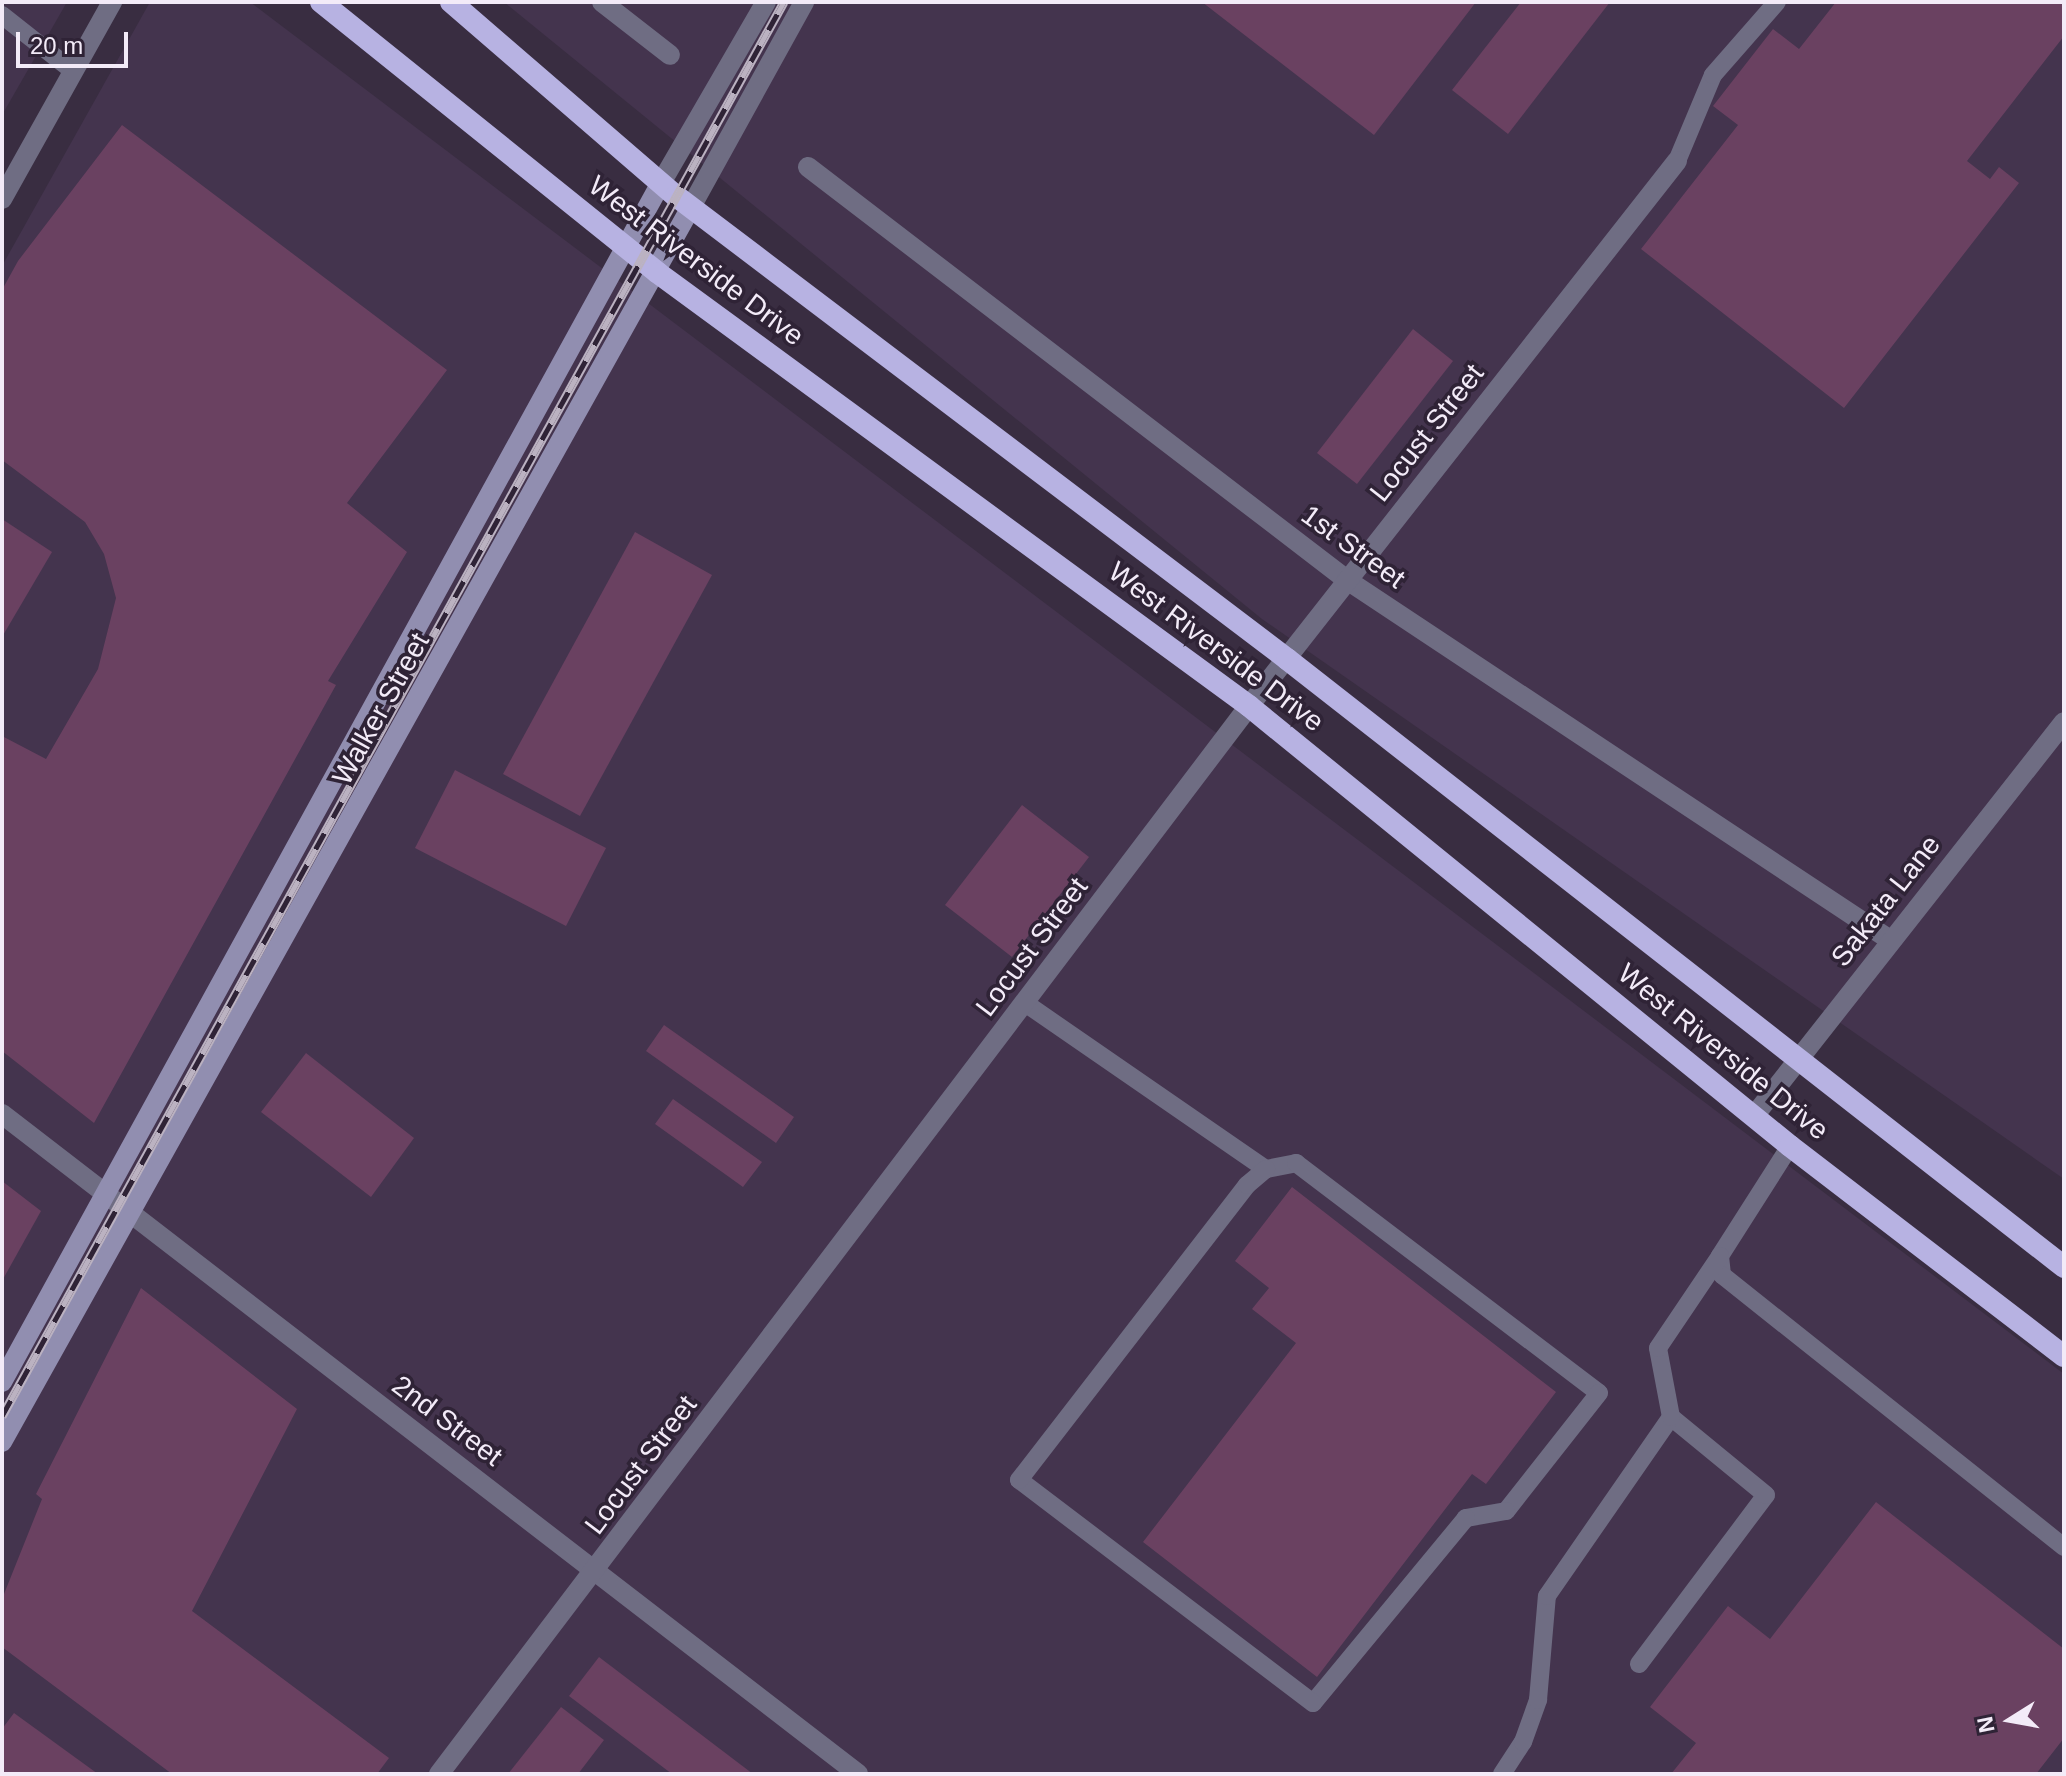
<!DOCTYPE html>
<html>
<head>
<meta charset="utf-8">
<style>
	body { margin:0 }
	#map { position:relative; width:2066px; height:1776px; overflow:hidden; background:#392d41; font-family:Helvetica,sans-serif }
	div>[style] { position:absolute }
	.built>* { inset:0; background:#44344e }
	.building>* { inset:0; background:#6a4161 }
	.service>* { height:18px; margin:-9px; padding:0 9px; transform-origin:9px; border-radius:9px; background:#6f6d83 }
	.minor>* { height:20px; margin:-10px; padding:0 10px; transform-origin:10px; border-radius:10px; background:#6f6d83 }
	.secondary>* { height:20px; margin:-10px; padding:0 10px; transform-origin:10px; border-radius:10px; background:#918eb0 }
	.trunk>* { height:22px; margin:-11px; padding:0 11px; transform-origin:11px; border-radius:11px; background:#b7b2e2 }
	.rail>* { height:9px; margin-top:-4.5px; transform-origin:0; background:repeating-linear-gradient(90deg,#2f2336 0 18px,#bbb2c1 0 36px); box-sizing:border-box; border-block:2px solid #bbb2c1 }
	span { translate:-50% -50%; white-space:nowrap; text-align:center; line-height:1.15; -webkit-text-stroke:7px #2f2336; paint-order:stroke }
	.street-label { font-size:28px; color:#f3ebf8 }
	.frame { position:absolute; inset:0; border:4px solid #f3ebf8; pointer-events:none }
	.north { position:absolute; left:1970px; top:1680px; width:80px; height:80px; -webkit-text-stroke:6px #2f2336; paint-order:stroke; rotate:259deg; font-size:22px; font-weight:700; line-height:32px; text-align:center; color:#f3ebf8 }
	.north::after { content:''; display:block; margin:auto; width:28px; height:36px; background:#f3ebf8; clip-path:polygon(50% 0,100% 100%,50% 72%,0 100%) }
	.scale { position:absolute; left:16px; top:32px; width:112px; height:36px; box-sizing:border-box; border:4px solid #f3ebf8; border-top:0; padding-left:10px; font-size:24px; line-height:28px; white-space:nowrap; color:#f3ebf8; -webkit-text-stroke:6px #2f2336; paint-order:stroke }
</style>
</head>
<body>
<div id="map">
	<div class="built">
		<i style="clip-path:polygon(2px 2px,67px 2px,2px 115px)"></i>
		<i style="clip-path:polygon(150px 2px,250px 2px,2064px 1374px,2064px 1774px,2px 1774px,2px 266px)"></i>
		<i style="clip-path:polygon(504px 2px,2064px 2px,2064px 1179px,1262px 619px)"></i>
	</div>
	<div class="building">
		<i style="clip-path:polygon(1202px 2px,1476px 2px,1374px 135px)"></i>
		<i style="clip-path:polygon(1521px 2px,1610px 2px,1508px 134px,1452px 90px)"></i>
		<i style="clip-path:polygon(1836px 2px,2064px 2px,2064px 36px,1967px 161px,1990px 179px,1999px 167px,2019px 183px,1844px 408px,1641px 249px,1738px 125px,1713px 106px,1773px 29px,1799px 49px)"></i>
		<i style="clip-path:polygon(122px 125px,447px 370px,347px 503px,407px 552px,328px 681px,336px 685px,94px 1123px,2px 1051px,2px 736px,46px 759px,98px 669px,116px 598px,104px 554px,85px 522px,2px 460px,2px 290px,18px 261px)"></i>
		<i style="clip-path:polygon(1413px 329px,1453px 361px,1357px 484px,1317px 453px)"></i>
		<i style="clip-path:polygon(2px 519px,52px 552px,2px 637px)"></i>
		<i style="clip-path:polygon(635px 532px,712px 575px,580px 816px,503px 774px)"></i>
		<i style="clip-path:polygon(455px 770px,606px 848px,566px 926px,415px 848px)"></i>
		<i style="clip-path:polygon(1022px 805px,1089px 857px,1012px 957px,945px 905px)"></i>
		<i style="clip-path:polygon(664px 1025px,794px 1117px,776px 1143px,646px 1051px)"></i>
		<i style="clip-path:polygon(306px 1053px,414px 1138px,371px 1197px,261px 1112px)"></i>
		<i style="clip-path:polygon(673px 1099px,762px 1162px,743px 1187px,655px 1124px)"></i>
		<i style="clip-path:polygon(2px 1181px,41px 1211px,2px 1281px)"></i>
		<i style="clip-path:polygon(1292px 1187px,1556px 1392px,1486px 1484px,1472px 1474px,1317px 1677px,1143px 1542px,1296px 1343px,1252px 1309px,1269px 1288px,1235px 1261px)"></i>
		<i style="clip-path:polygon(141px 1288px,297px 1409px,192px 1611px,389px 1758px,377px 1774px,172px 1774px,2px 1647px,2px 1599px,42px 1499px,36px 1494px)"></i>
		<i style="clip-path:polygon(1876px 1502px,2064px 1649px,2064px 1738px,2036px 1774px,1671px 1774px,1696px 1743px,1650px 1707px,1728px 1606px,1770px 1639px)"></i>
		<i style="clip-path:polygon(599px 1657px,753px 1774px,672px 1774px,569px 1696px)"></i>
		<i style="clip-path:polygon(561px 1707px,604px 1740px,578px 1774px,508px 1774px)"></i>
		<i style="clip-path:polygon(14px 1713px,98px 1774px,2px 1774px,2px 1729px)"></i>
	</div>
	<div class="service">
		<i style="left:2px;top:15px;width:90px;rotate:38.3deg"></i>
		<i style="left:1677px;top:161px;width:93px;rotate:-67.3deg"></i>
		<i style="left:1713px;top:75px;width:97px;rotate:-48.8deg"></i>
		<i style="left:1025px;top:1003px;width:293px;rotate:34.6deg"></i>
		<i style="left:1266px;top:1169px;width:31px;rotate:-11deg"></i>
		<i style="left:1296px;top:1163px;width:380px;rotate:37.2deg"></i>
		<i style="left:1599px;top:1393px;width:150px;rotate:128.2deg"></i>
		<i style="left:1506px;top:1511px;width:41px;rotate:170.1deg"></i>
		<i style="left:1466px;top:1518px;width:240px;rotate:129.6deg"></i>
		<i style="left:1313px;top:1703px;width:369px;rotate:-142.8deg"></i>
		<i style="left:1019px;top:1480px;width:373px;rotate:-52.3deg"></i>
		<i style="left:1247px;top:1185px;width:25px;rotate:-40deg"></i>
		<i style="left:1790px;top:1146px;width:130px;rotate:122.5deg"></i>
		<i style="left:1720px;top:1256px;width:19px;rotate:84deg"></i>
		<i style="left:1722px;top:1275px;width:437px;rotate:38.5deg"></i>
		<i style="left:1639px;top:1664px;width:211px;rotate:-53.1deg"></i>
		<i style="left:1766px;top:1495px;width:123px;rotate:-140.6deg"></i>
		<i style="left:1502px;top:1774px;width:38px;rotate:-57deg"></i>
		<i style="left:1523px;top:1742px;width:45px;rotate:-70.3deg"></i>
		<i style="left:1538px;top:1700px;width:104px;rotate:-85.1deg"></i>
		<i style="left:1547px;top:1596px;width:218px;rotate:-55.3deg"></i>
		<i style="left:1671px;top:1417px;width:70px;rotate:-100.7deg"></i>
		<i style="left:1658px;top:1348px;width:111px;rotate:-56deg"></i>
	</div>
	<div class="minor">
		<i style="left:602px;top:2px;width:86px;rotate:37.9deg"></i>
		<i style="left:808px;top:167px;width:679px;rotate:37.46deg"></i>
		<i style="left:1347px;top:580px;width:651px;rotate:33.54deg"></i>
		<i style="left:661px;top:183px;width:209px;rotate:-59.9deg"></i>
		<i style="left:2px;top:199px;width:226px;rotate:-60.8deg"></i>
		<i style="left:691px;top:207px;width:234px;rotate:-61.1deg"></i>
		<i style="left:2px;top:1114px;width:1081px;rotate:37.63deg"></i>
		<i style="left:1754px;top:1116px;width:501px;rotate:-51.8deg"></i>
		<i style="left:439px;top:1774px;width:1340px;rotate:-52.82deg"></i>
		<i style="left:1249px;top:706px;width:693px;rotate:-51.86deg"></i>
	</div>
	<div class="secondary">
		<i style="left:2px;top:1382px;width:1368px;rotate:-61.21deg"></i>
		<i style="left:2px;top:1442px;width:1414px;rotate:-60.84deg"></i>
	</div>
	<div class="trunk">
		<i style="left:321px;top:2px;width:432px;rotate:38.8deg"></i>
		<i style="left:658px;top:273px;width:733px;rotate:36.23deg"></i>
		<i style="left:1249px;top:706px;width:697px;rotate:39.12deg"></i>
		<i style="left:1790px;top:1146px;width:345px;rotate:37.5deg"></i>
		<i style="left:451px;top:2px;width:297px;rotate:40.8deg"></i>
		<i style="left:676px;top:196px;width:767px;rotate:37.15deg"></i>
		<i style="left:1287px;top:659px;width:987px;rotate:38.04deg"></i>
	</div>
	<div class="rail">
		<i style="left:2px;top:1416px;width:1616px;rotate:-61.06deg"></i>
	</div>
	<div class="street-label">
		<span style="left:696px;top:261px;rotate:37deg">West Riverside Drive</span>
		<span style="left:1427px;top:433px;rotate:-52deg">Locust Street</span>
		<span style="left:1353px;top:547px;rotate:36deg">1st Street</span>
		<span style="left:1216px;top:647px;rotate:37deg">West Riverside Drive</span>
		<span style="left:381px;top:709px;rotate:-61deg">Walker Street</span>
		<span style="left:1886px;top:901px;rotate:-52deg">Sakata Lane</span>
		<span style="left:1032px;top:947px;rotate:-53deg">Locust Street</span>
		<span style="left:1723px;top:1052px;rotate:39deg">West Riverside Drive</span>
		<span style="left:447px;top:1421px;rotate:37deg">2nd Street</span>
		<span style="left:641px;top:1465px;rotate:-53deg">Locust Street</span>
	</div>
	<div class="frame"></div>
	<div class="north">N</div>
	<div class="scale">20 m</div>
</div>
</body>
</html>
